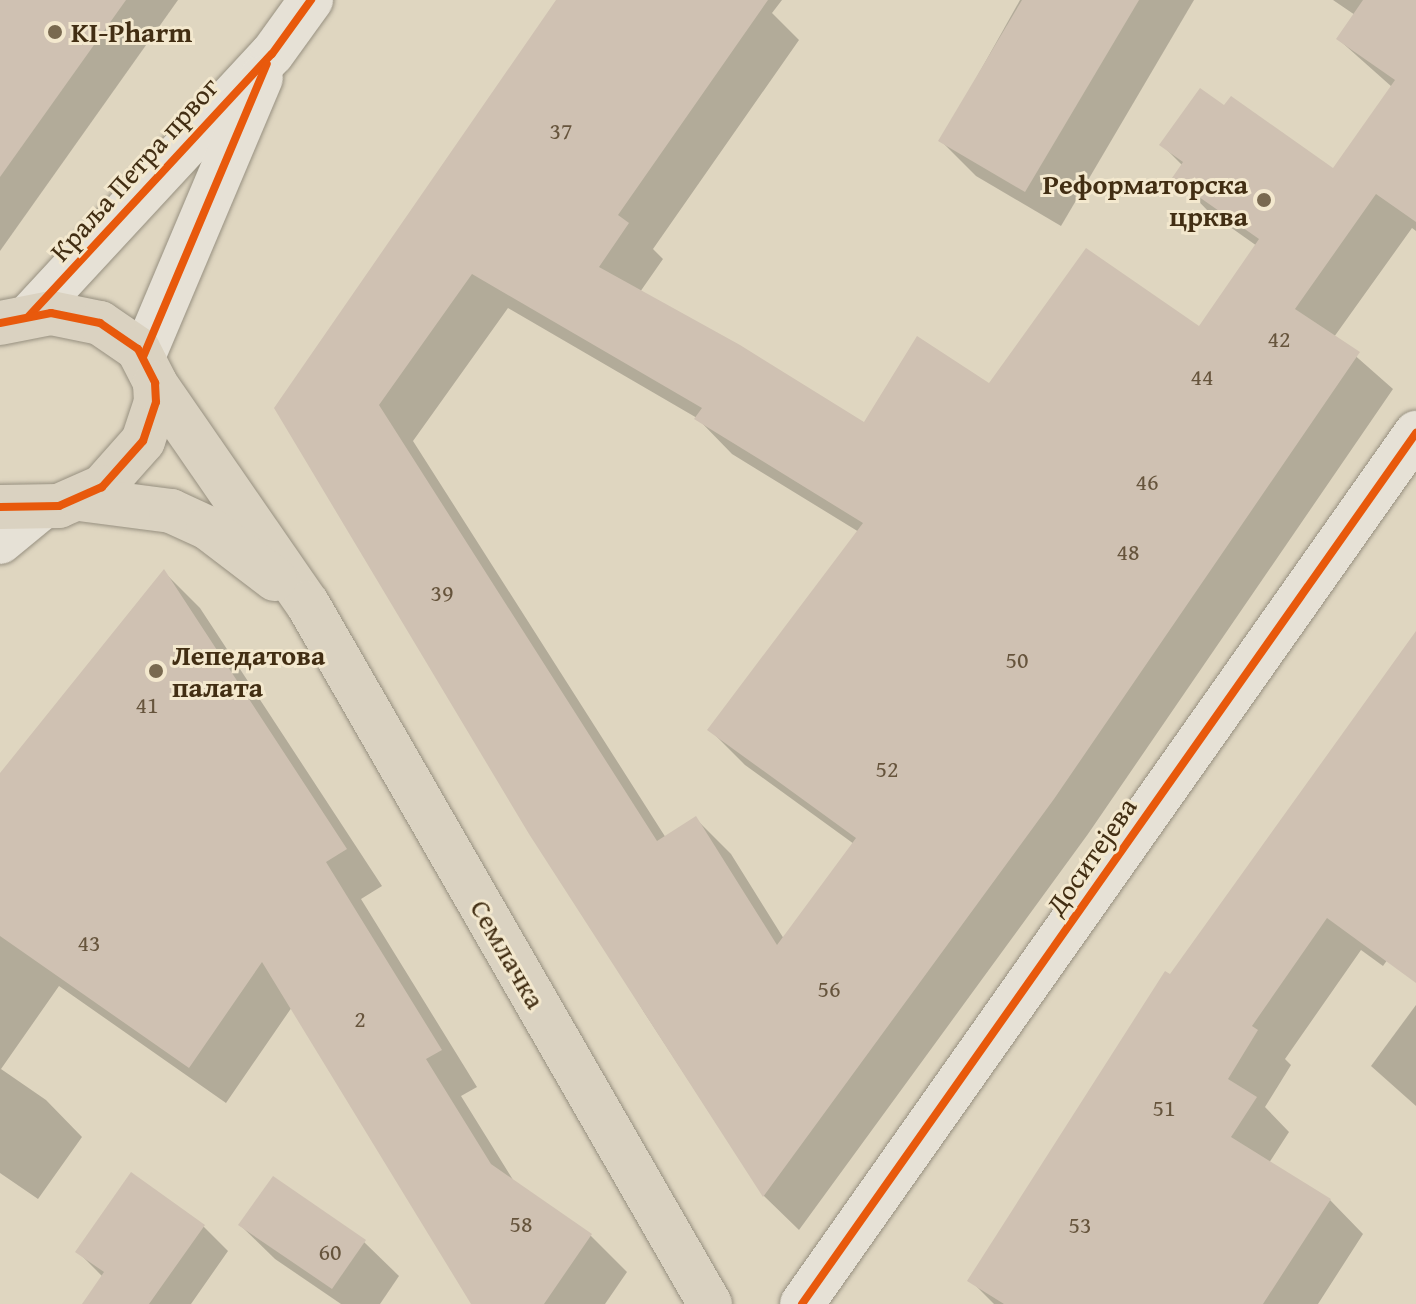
<!DOCTYPE html>
<html>
<head>
<meta charset="utf-8">
<style>
	body { margin:0 }
	#map { position:relative; width:1416px; height:1304px; overflow:hidden; background:#dfd6c0; font-family:"Gentium Book Plus",serif }
	div>[style] { position:absolute }
	.shadow>* { inset:0; background:#0003 }
	.building>* { inset:0; background:#cfc1b2 }
	.roads { filter:drop-shadow(0 0 2px #979080) drop-shadow(0 0 2px #979080) }
	.minor>* { height:44px; margin:-22px; padding:0 22px; transform-origin:22px; border-radius:22px; background:#e6e1d6 }
	.major>* { height:44px; margin:-22px; padding:0 22px; transform-origin:22px; border-radius:22px; background:#dad2c1 }
	.cycleway>* { height:8px; margin:-4px; padding:0 4px; transform-origin:4px; border-radius:4px; background:#e8590c }
	.dots>* { width:22px; height:22px; translate:-50% -50%; box-sizing:border-box; border:4px solid #f3e8ce; border-radius:50% }
	span { translate:-50% -50%; white-space:nowrap; text-align:center; line-height:1.15; -webkit-text-stroke:6px #f3e8ce; paint-order:stroke }
	.number-label { font-size:24px; color:#66543c }
	.number-label span { -webkit-text-stroke-width:0 }
	.poi-label { font-size:28px; color:#422e13; font-weight:700 }
	.left { translate:0 -50%; text-align:left }
	.right { translate:-100% -50%; text-align:right }
	.street-label { font-size:28px; color:#422e13 }
</style>
</head>
<body>
<div id="map">
	<div class="shadow">
		<i style="clip-path:polygon(0 0,178px 0,0 251px)"></i>
		<i style="clip-path:polygon(evenodd,558px 0,782px 0,772px 13px,799px 40px,653px 249px,663px 259px,640px 292px,865px 425px,1200px 329px,1257px 246px,1209px 212px,1175px 177px,1183px 166px,1162px 145px,1334px 171px,1392px 87px,1338px 39px,1355px 15px,1333px 0,1416px 0,1416px 231px,1412px 228px,1334px 337px,1393px 389px,1088px 834px,799px 1230px,764px 1196px,644px 1012px,276px 408px,558px 0,508px 308px,697px 418px,732px 454px,859px 532px,710px 730px,745px 765px,854px 844px,784px 939px,731px 854px,696px 819px,666px 838px,413px 441px,508px 308px)"></i>
		<i style="clip-path:polygon(1020px 0,1194px 0,1061px 226px,976px 176px,941px 141px)"></i>
		<i style="clip-path:polygon(164px 572px,200px 608px,382px 886px,361px 899px,477px 1087px,461px 1096px,515px 1183px,591px 1236px,627px 1272px,605px 1304px,474px 1304px,292px 1007px,226px 1103px,59px 986px,1px 1069px,46px 1100px,82px 1137px,38px 1199px,0 1173px,0 776px)"></i>
		<i style="clip-path:polygon(1416px 634px,1416px 919px,1383px 966px,1361px 950px,1285px 1059px,1291px 1065px,1265px 1107px,1289px 1132px,1269px 1163px,1330px 1200px,1363px 1234px,1318px 1304px,994px 1304px,970px 1280px,1171px 977px)"></i>
		<i style="clip-path:polygon(1416px 1005px,1416px 1106px,1371px 1066px)"></i>
		<i style="clip-path:polygon(132px 1175px,204px 1227px,228px 1251px,191px 1304px,84px 1304px,103px 1277px,78px 1252px)"></i>
		<i style="clip-path:polygon(240px 1225px,364px 1242px,399px 1276px,380px 1304px,341px 1304px,275px 1259px)"></i>
	</div>
	<div class="building">
		<i style="clip-path:polygon(0 0,126px 0,0 177px)"></i>
		<i style="clip-path:polygon(evenodd,556px 0,768px 0,618px 215px,629px 223px,599px 267px,740px 345px,864px 422px,917px 336px,989px 383px,1086px 248px,1199px 326px,1259px 239px,1172px 178px,1183px 162px,1159px 145px,1200px 88px,1224px 105px,1231px 96px,1333px 168px,1395px 80px,1336px 39px,1363px 0,1416px 0,1416px 222px,1376px 194px,1295px 309px,1360px 352px,1054px 799px,763px 1197px,529px 834px,274px 408px,556px 0,472px 274px,702px 408px,694px 419px,863px 523px,707px 730px,856px 838px,777px 945px,696px 816px,657px 841px,379px 405px,472px 274px)"></i>
		<i style="clip-path:polygon(1022px 0,1139px 0,1025px 192px,938px 141px)"></i>
		<i style="clip-path:polygon(164px 569px,347px 849px,326px 862px,442px 1050px,426px 1059px,491px 1164px,592px 1234px,544px 1304px,471px 1304px,262px 962px,189px 1068px,0 936px,0 773px)"></i>
		<i style="clip-path:polygon(1416px 631px,1416px 983px,1327px 918px,1252px 1026px,1258px 1030px,1228px 1079px,1257px 1097px,1231px 1137px,1331px 1199px,1263px 1304px,1004px 1304px,967px 1281px,1165px 971px,1170px 974px)"></i>
		<i style="clip-path:polygon(131px 1172px,205px 1225px,149px 1304px,82px 1304px,104px 1272px,75px 1252px)"></i>
		<i style="clip-path:polygon(273px 1176px,366px 1240px,332px 1289px,238px 1225px)"></i>
	</div>
	<div class="roads">
		<div class="minor">
			<i style="left:29px;top:316px;width:357px;rotate:-47.2deg"></i>
			<i style="left:272px;top:54px;width:67px;rotate:-54.2deg"></i>
			<i style="left:143px;top:357px;width:303px;rotate:-67.1deg"></i>
			<i style="left:0;top:542px;width:52px;rotate:-39.5deg"></i>
			<i style="left:802px;top:1304px;width:1066px;rotate:-54.82deg"></i>
		</div>
		<div class="major">
			<i style="left:0;top:323px;width:52px;rotate:-11.1deg"></i>
			<i style="left:51px;top:313px;width:50px;rotate:11.5deg"></i>
			<i style="left:100px;top:323px;width:46px;rotate:34.4deg"></i>
			<i style="left:138px;top:349px;width:38px;rotate:63deg"></i>
			<i style="left:155px;top:383px;width:19px;rotate:87deg"></i>
			<i style="left:156px;top:402px;width:41px;rotate:108.4deg"></i>
			<i style="left:143px;top:441px;width:62px;rotate:131.7deg"></i>
			<i style="left:102px;top:487px;width:47px;rotate:156.2deg"></i>
			<i style="left:59px;top:506px;width:59px;rotate:179deg"></i>
			<i style="left:155px;top:383px;width:267px;rotate:55.4deg"></i>
			<i style="left:307px;top:603px;width:809px;rotate:60.11deg"></i>
			<i style="left:79px;top:499px;width:93px;rotate:7.4deg"></i>
			<i style="left:171px;top:511px;width:41px;rotate:24.7deg"></i>
			<i style="left:208px;top:528px;width:84px;rotate:37.3deg"></i>
		</div>
	</div>
	<div class="cycleway">
		<i style="left:29px;top:316px;width:357px;rotate:-47.2deg"></i>
		<i style="left:272px;top:54px;width:67px;rotate:-54.2deg"></i>
		<i style="left:0;top:323px;width:52px;rotate:-11.1deg"></i>
		<i style="left:51px;top:313px;width:50px;rotate:11.5deg"></i>
		<i style="left:100px;top:323px;width:46px;rotate:34.4deg"></i>
		<i style="left:138px;top:349px;width:38px;rotate:63deg"></i>
		<i style="left:155px;top:383px;width:19px;rotate:87deg"></i>
		<i style="left:156px;top:402px;width:41px;rotate:108.4deg"></i>
		<i style="left:143px;top:441px;width:62px;rotate:131.7deg"></i>
		<i style="left:102px;top:487px;width:47px;rotate:156.2deg"></i>
		<i style="left:59px;top:506px;width:59px;rotate:179deg"></i>
		<i style="left:143px;top:357px;width:318px;rotate:-67.1deg"></i>
		<i style="left:802px;top:1304px;width:1066px;rotate:-54.82deg"></i>
	</div>
	<div class="dots">
		<i style="left:55px;top:32px;background:#796950"></i>
		<i style="left:1264px;top:200px;background:#796950"></i>
		<i style="left:156px;top:671px;background:#796950"></i>
	</div>
	<div class="number-label">
		<span style="left:561px;top:131px">37</span>
		<span style="left:1279px;top:339px">42</span>
		<span style="left:1202px;top:377px">44</span>
		<span style="left:1147px;top:482px">46</span>
		<span style="left:1128px;top:552px">48</span>
		<span style="left:442px;top:593px">39</span>
		<span style="left:1017px;top:660px">50</span>
		<span style="left:147px;top:705px">41</span>
		<span style="left:887px;top:769px">52</span>
		<span style="left:89px;top:943px">43</span>
		<span style="left:829px;top:989px">56</span>
		<span style="left:360px;top:1019px">2</span>
		<span style="left:1164px;top:1108px">51</span>
		<span style="left:521px;top:1224px">58</span>
		<span style="left:1080px;top:1225px">53</span>
		<span style="left:330px;top:1252px">60</span>
	</div>
	<div class="poi-label">
		<span class="left" style="left:71px;top:32px">KI-Pharm</span>
		<span class="right" style="left:1248px;top:200px">Реформаторска<br>црква</span>
		<span class="left" style="left:172px;top:671px">Лепедатова<br>палата</span>
	</div>
	<div class="street-label">
		<span style="left:134px;top:169px;rotate:-48deg">Краља Петра првог</span>
		<span style="left:1091px;top:856px;rotate:-55deg">Доситејева</span>
		<span style="left:508px;top:954px;rotate:60deg">Семлачка</span>
	</div>
</div>
</body>
</html>
